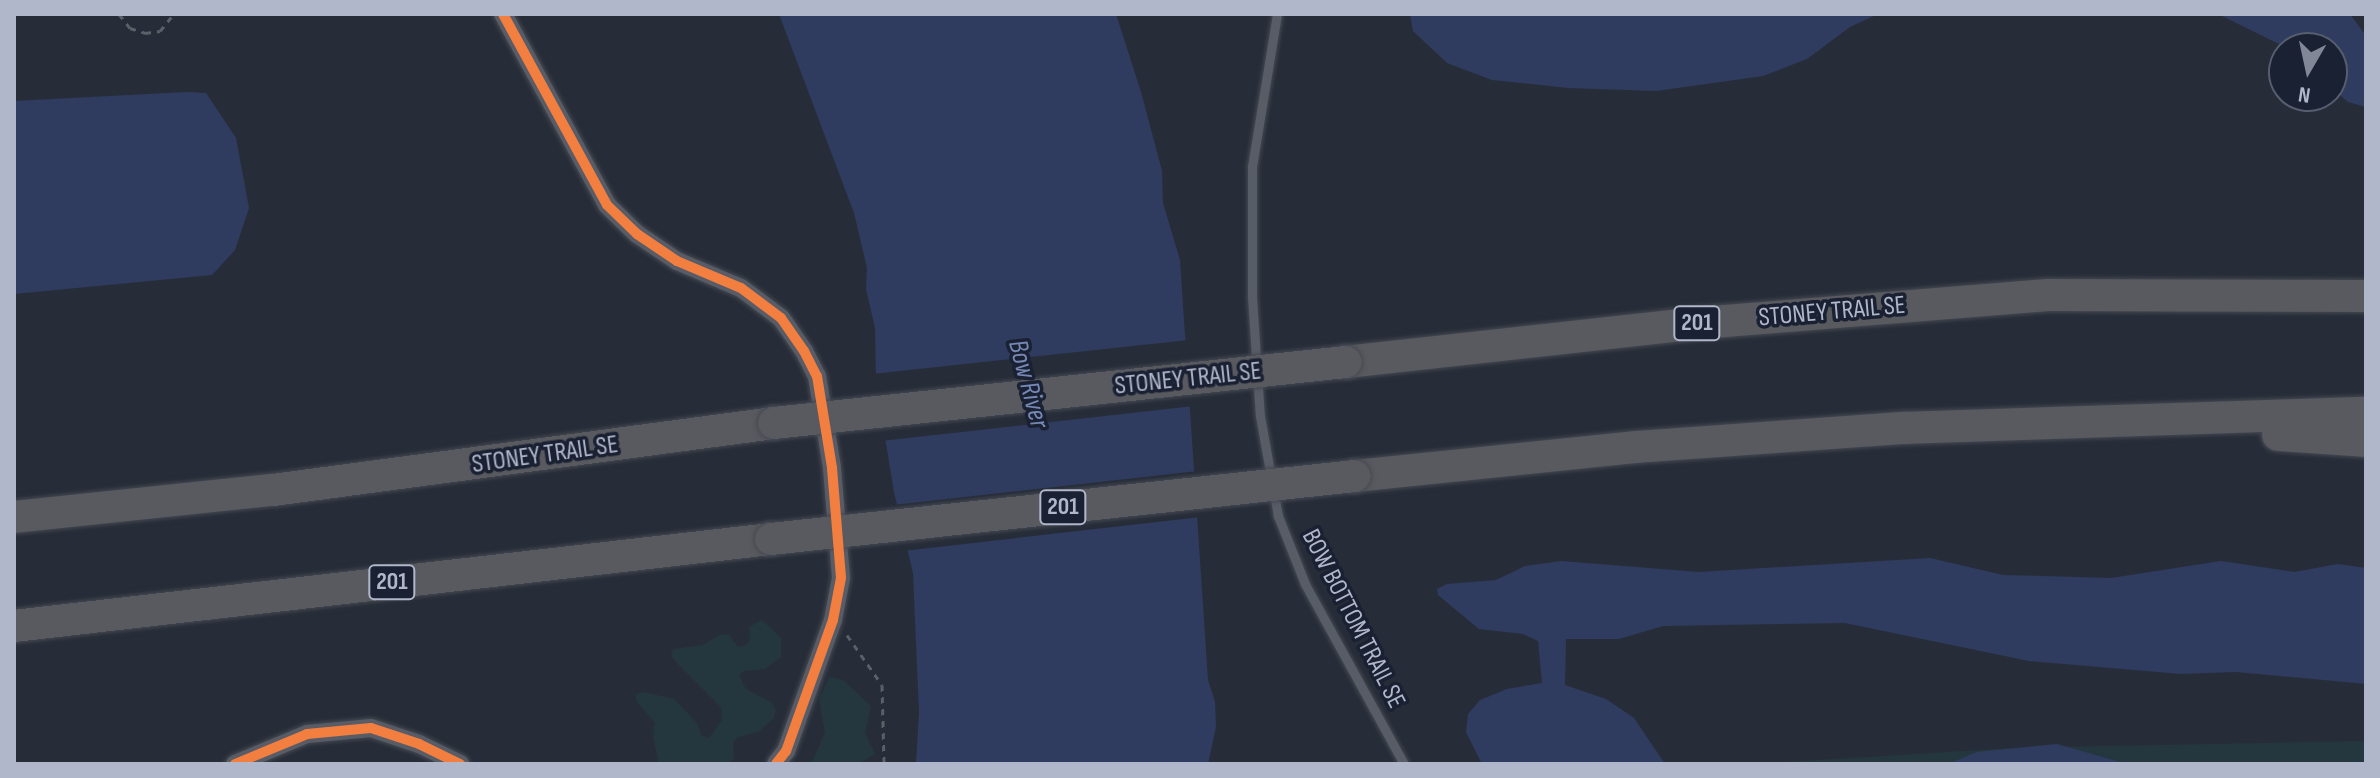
<!DOCTYPE html>
<html>
<head>
<meta charset="utf-8">
<style>
	body { margin:0 }
	#map { position:relative; width:2380px; height:778px; overflow:hidden; background:#272d38; font-family:"Sofia Sans Condensed",sans-serif }
	div>[style] { position:absolute }
	.green>* { inset:0; background:#24373e }
	.water>* { inset:0; background:#2f3c5f }
	.pier>* { inset:0; background:#272d38 }
	.path>* { height:3px; margin-top:-1.5px; transform-origin:0; background:repeating-linear-gradient(90deg,#5a5f68 0 6px,transparent 0 12px) }
	.roads { filter:drop-shadow(0 0 2px #444851) drop-shadow(0 0 2px #444851) }
	.lane>* { height:9px; margin:-4.5px; padding:0 4.5px; transform-origin:4.5px; border-radius:4.5px; background:#585c66 }
	.street>* { height:18px; margin:-9px; padding:0 9px; transform-origin:9px; border-radius:9px; background:#585c66 }
	.highway>* { height:32px; margin:-16px; padding:0 16px; transform-origin:16px; border-radius:16px; background:#595a5f }
	.bridges { filter:drop-shadow(0 0 2px #444953) drop-shadow(0 0 2px #444953) }
	.highway-bridge>* { height:32px; margin:-16px; padding:0 16px; transform-origin:16px; border-radius:16px; background:#595a5f }
	.cycleway>* { height:10px; margin:-5px; padding:0 5px; transform-origin:5px; border-radius:5px; background:#f27e40 }
	span { translate:-50% -50%; white-space:nowrap; text-align:center; line-height:1.15; -webkit-text-stroke:7px #1a2133; paint-order:stroke }
	.shield-label span { padding:2px 6px; background:#1a2133; border:2px solid; border-radius:6px; -webkit-text-stroke-width:0 }
	.shield-label { font-size:24px; color:#b1b7ca; font-weight:700 }
	.street-label { font-size:26px; color:#b1b7ca }
	.water-label { font-size:28px; color:#7688b4; font-style:italic }
	.frame { position:absolute; inset:0; border:16px solid #b1b7ca; pointer-events:none }
	.north { position:absolute; left:2268px; top:32px; width:80px; height:80px; box-sizing:border-box; background:#1a2133; border:2px solid #565d6f; border-radius:50%; rotate:189deg; font-size:22px; font-weight:700; line-height:32px; text-align:center; color:#b1b7ca }
	.north::after { content:''; display:block; margin:auto; width:28px; height:36px; background:#818797; clip-path:polygon(50% 0,100% 100%,50% 72%,0 100%) }
</style>
</head>
<body>
<div id="map">
	<div class="green">
		<i style="clip-path:polygon(762px 620px,781px 638px,781px 657px,765px 669px,744px 671px,739px 675px,746px 689px,772px 703px,776px 710px,774px 718px,758px 732px,738px 737px,733px 742px,734px 758px,729px 763px,659px 764px,653px 736px,655px 723px,637px 702px,636px 695px,643px 692px,674px 699px,696px 722px,702px 736px,709px 738px,722px 720px,721px 707px,675px 661px,671px 655px,674px 649px,703px 645px,721px 634px,729px 635px,738px 647px,746px 645px,750px 640px,749px 627px)"></i>
		<i style="clip-path:polygon(829px 677px,843px 680px,871px 706px,865px 733px,875px 754px,858px 764px,811px 764px,825px 733px,819px 699px)"></i>
		<i style="clip-path:polygon(2366px 741px,2366px 764px,1753px 764px,2013px 748px)"></i>
	</div>
	<div class="water">
		<i style="clip-path:polygon(779px 14px,1116px 14px,1141px 92px,1162px 171px,1163px 203px,1180px 260px,1208px 680px,1215px 702px,1216px 727px,1208px 764px,916px 764px,919px 712px,913px 573px,894px 492px,876px 383px,875px 328px,866px 289px,867px 268px,854px 213px)"></i>
		<i style="clip-path:polygon(1410px 14px,1878px 14px,1850px 27px,1807px 59px,1763px 76px,1656px 91px,1568px 88px,1492px 80px,1447px 63px,1413px 31px)"></i>
		<i style="clip-path:polygon(2218px 14px,2350px 14px,2366px 36px,2366px 107px,2348px 102px,2332px 88px,2332px 48px,2287px 48px)"></i>
		<i style="clip-path:polygon(187px 92px,206px 93px,236px 138px,249px 208px,235px 250px,212px 275px,14px 294px,14px 101px)"></i>
		<i style="clip-path:polygon(1930px 558px,2003px 575px,2111px 578px,2221px 561px,2294px 572px,2338px 564px,2366px 568px,2366px 684px,2236px 672px,2181px 674px,2029px 661px,1845px 623px,1663px 626px,1619px 639px,1566px 639px,1565px 685px,1606px 699px,1634px 718px,1665px 764px,1482px 764px,1466px 732px,1468px 714px,1480px 700px,1507px 689px,1542px 683px,1538px 641px,1523px 634px,1479px 629px,1438px 595px,1437px 589px,1447px 584px,1496px 580px,1525px 566px,1561px 561px,1699px 572px)"></i>
		<i style="clip-path:polygon(2057px 744px,2127px 764px,1948px 764px,1977px 752px)"></i>
	</div>
	<div class="pier">
		<i style="clip-path:polygon(1189px 340px,1194px 406px,881px 441px,872px 374px)"></i>
		<i style="clip-path:polygon(1198px 471px,1201px 517px,903px 551px,893px 505px)"></i>
	</div>
	<div class="path">
		<i style="left:119px;top:14px;width:18px;rotate:52deg"></i>
		<i style="left:130px;top:28px;width:16px;rotate:18deg"></i>
		<i style="left:145px;top:33px;width:15px;rotate:-8deg"></i>
		<i style="left:160px;top:31px;width:22px;rotate:-51deg"></i>
		<i style="left:847px;top:635px;width:61px;rotate:55deg"></i>
		<i style="left:882px;top:685px;width:79px;rotate:88.5deg"></i>
	</div>
	<div class="roads">
		<div class="lane">
			<i style="left:1277px;top:14px;width:154px;rotate:99.3deg"></i>
			<i style="left:1252px;top:166px;width:131px;rotate:90deg"></i>
			<i style="left:1252px;top:297px;width:119px;rotate:86.2deg"></i>
			<i style="left:1260px;top:416px;width:102px;rotate:79.8deg"></i>
			<i style="left:1278px;top:516px;width:73px;rotate:68.3deg"></i>
			<i style="left:1305px;top:584px;width:205px;rotate:61.2deg"></i>
		</div>
		<div class="street">
			<i style="left:503px;top:14px;width:217px;rotate:61.4deg"></i>
			<i style="left:607px;top:205px;width:42px;rotate:44deg"></i>
			<i style="left:637px;top:234px;width:48px;rotate:34deg"></i>
			<i style="left:677px;top:261px;width:69px;rotate:22.9deg"></i>
			<i style="left:741px;top:288px;width:50px;rotate:36.9deg"></i>
			<i style="left:781px;top:318px;width:40px;rotate:55.1deg"></i>
			<i style="left:804px;top:351px;width:28px;rotate:63deg"></i>
			<i style="left:817px;top:376px;width:93px;rotate:80.7deg"></i>
			<i style="left:832px;top:468px;width:110px;rotate:85.3deg"></i>
			<i style="left:841px;top:578px;width:43px;rotate:100.8deg"></i>
			<i style="left:833px;top:620px;width:139px;rotate:109.7deg"></i>
			<i style="left:786px;top:751px;width:16px;rotate:128deg"></i>
			<i style="left:235px;top:764px;width:78px;rotate:-22.6deg"></i>
			<i style="left:307px;top:734px;width:64px;rotate:-5.4deg"></i>
			<i style="left:371px;top:728px;width:51px;rotate:18.4deg"></i>
			<i style="left:419px;top:744px;width:46px;rotate:26deg"></i>
		</div>
		<div class="highway">
			<i style="left:1346px;top:362px;width:344px;rotate:-6.3deg"></i>
			<i style="left:1688px;top:324px;width:361px;rotate:-4.6deg"></i>
			<i style="left:2048px;top:295px;width:318px;rotate:0.2deg"></i>
			<i style="left:2278px;top:435px;width:88px;rotate:3.9deg"></i>
			<i style="left:1355px;top:476px;width:282px;rotate:-5.9deg"></i>
			<i style="left:1636px;top:447px;width:268px;rotate:-4.1deg"></i>
			<i style="left:1903px;top:428px;width:463px;rotate:-1.9deg"></i>
			<i style="left:14px;top:517px;width:260px;rotate:-6deg"></i>
			<i style="left:273px;top:490px;width:505px;rotate:-7.62deg"></i>
			<i style="left:14px;top:626px;width:762px;rotate:-6.56deg"></i>
		</div>
	</div>
	<div class="bridges">
		<div class="highway-bridge">
			<i style="left:774px;top:423px;width:575px;rotate:-6.09deg"></i>
			<i style="left:771px;top:539px;width:587px;rotate:-6.16deg"></i>
		</div>
	</div>
	<div class="cycleway">
		<i style="left:503px;top:14px;width:217px;rotate:61.4deg"></i>
		<i style="left:607px;top:205px;width:42px;rotate:44deg"></i>
		<i style="left:637px;top:234px;width:48px;rotate:34deg"></i>
		<i style="left:677px;top:261px;width:69px;rotate:22.9deg"></i>
		<i style="left:741px;top:288px;width:50px;rotate:36.9deg"></i>
		<i style="left:781px;top:318px;width:40px;rotate:55.1deg"></i>
		<i style="left:804px;top:351px;width:28px;rotate:63deg"></i>
		<i style="left:817px;top:376px;width:93px;rotate:80.7deg"></i>
		<i style="left:832px;top:468px;width:110px;rotate:85.3deg"></i>
		<i style="left:841px;top:578px;width:43px;rotate:100.8deg"></i>
		<i style="left:833px;top:620px;width:139px;rotate:109.7deg"></i>
		<i style="left:786px;top:751px;width:16px;rotate:128deg"></i>
		<i style="left:235px;top:764px;width:78px;rotate:-22.6deg"></i>
		<i style="left:307px;top:734px;width:64px;rotate:-5.4deg"></i>
		<i style="left:371px;top:728px;width:51px;rotate:18.4deg"></i>
		<i style="left:419px;top:744px;width:46px;rotate:26deg"></i>
	</div>
	<div class="shield-label">
		<span style="left:1697px;top:323px">201</span>
		<span style="left:1063px;top:507px">201</span>
		<span style="left:392px;top:582px">201</span>
	</div>
	<div class="street-label">
		<span style="left:1832px;top:312px;rotate:-5deg">STONEY TRAIL SE</span>
		<span style="left:1188px;top:379px;rotate:-6deg">STONEY TRAIL SE</span>
		<span style="left:545px;top:455px;rotate:-8deg">STONEY TRAIL SE</span>
		<span style="left:1353px;top:619px;rotate:63deg">BOW BOTTOM TRAIL SE</span>
	</div>
	<div class="water-label">
		<span style="left:1028px;top:384px;rotate:75deg">Bow River</span>
	</div>
	<div class="frame"></div>
	<div class="north">N</div>
</div>
</body>
</html>
